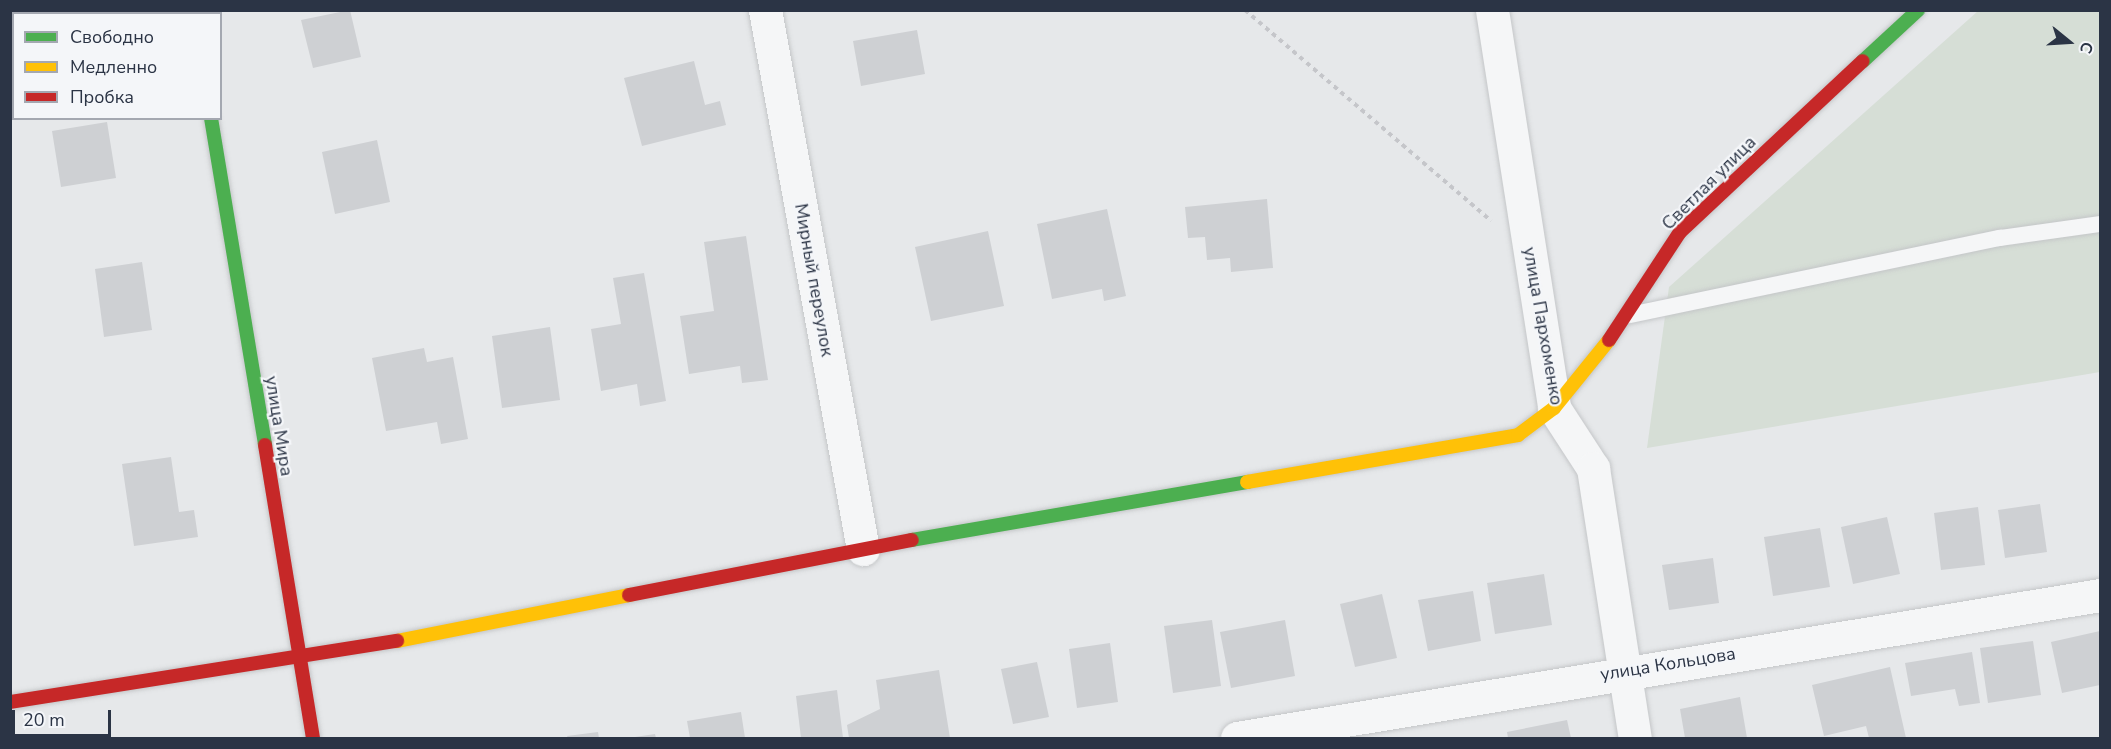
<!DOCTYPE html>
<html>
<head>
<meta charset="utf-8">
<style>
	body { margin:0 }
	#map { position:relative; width:2111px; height:749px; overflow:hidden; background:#e6e8ea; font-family:"Nunito Sans",sans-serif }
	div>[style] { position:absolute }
	.green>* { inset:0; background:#d6ded6 }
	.building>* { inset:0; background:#ced0d3 }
	.path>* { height:4px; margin-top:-2px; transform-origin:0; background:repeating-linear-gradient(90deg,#c5c6ca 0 4.5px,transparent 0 9px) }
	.roads { filter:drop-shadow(0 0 2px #c4c6c8) drop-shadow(0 0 2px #c4c6c8) }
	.lane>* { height:16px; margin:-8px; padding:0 8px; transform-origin:8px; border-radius:8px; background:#f5f6f7 }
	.street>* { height:33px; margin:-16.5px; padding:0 16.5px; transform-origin:16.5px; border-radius:16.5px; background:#f5f6f7 }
	.fast>* { height:14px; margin:-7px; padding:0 7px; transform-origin:7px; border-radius:7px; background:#4caf50 }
	.slow>* { height:14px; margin:-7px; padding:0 7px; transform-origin:7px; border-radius:7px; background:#ffc107 }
	.jam>* { height:14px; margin:-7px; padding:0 7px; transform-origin:7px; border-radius:7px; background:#c62828 }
	span { translate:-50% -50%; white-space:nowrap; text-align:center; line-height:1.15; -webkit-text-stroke:4.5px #f4f6f9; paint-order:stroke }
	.street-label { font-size:18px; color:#2b3445 }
	.frame { position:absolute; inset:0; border:12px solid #2b3445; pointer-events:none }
	.legend { position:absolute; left:12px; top:12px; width:210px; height:108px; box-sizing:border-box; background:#f4f6f9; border:2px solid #a4a8b1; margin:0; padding:8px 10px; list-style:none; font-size:18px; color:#2b3445 }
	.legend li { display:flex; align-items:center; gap:12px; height:30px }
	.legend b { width:30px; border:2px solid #a4a8b1 }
	.north { position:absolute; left:2039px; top:12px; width:60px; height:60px; -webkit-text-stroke:4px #f4f6f9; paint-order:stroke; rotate:108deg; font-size:16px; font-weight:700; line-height:24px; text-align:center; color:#2b3445 }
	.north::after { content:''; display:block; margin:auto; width:21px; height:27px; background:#2b3445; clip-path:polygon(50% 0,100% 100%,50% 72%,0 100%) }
	.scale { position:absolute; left:12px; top:710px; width:99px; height:27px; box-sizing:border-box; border:3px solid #2b3445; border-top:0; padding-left:8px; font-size:18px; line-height:21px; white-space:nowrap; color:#2b3445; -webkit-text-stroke:4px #f4f6f9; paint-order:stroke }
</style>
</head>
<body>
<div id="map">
	<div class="green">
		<i style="clip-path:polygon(1978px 11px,2100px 11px,2100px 372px,1647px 448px,1669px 287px)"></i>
	</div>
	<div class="building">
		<i style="clip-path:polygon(350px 10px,361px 57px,313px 68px,301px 20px)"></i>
		<i style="clip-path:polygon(917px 30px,925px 74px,861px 86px,853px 41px)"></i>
		<i style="clip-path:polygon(694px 61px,705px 105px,720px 101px,726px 125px,642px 146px,624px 78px)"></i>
		<i style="clip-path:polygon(107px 122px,116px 178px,61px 187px,52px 131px)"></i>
		<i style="clip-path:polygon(377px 140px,390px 202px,335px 214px,322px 152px)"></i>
		<i style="clip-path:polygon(1267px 199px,1273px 268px,1231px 272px,1230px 258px,1207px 260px,1205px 237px,1188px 238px,1185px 207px)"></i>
		<i style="clip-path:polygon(1107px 209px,1126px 296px,1104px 301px,1102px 289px,1052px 299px,1037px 224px)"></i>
		<i style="clip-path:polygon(988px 231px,1004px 306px,931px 321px,915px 247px)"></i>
		<i style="clip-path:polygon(746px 236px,768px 380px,742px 383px,740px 366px,689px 374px,680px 316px,714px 311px,704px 242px)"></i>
		<i style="clip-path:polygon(142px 262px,152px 330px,104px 337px,95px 269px)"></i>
		<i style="clip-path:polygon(644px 273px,666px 401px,640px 406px,637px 384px,601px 391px,591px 329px,621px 324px,613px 278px)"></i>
		<i style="clip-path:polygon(550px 327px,560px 400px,502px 408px,492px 336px)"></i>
		<i style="clip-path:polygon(424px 348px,427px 362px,453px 357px,468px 439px,441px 444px,437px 422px,386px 431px,372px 358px)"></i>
		<i style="clip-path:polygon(171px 457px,179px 512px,194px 510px,198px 537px,134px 546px,122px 464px)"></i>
		<i style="clip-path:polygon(2040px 504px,2047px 552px,2005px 558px,1998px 510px)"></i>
		<i style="clip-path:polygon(1978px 507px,1985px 565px,1941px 570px,1934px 513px)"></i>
		<i style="clip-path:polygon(1887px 517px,1900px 574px,1853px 584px,1841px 527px)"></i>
		<i style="clip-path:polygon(1820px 528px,1830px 587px,1773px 596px,1764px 537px)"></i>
		<i style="clip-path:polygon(1713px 558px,1719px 603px,1669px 610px,1662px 565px)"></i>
		<i style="clip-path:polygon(1544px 574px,1552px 625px,1495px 634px,1487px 583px)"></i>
		<i style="clip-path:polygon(1473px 591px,1481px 641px,1428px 651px,1418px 600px)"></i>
		<i style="clip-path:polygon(1382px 594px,1397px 658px,1355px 667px,1340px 604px)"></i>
		<i style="clip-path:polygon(1212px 620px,1221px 686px,1173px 693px,1164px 626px)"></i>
		<i style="clip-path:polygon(1285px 620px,1295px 676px,1231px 688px,1220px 632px)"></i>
		<i style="clip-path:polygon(2100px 631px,2100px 685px,2062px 693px,2051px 642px)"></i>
		<i style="clip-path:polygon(2033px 641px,2041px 695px,1988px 703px,1980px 648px)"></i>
		<i style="clip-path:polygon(1110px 643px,1118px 702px,1077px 708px,1069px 649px)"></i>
		<i style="clip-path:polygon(1972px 652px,1980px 703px,1959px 706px,1955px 689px,1911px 696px,1905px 663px)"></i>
		<i style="clip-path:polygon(1037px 662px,1049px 717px,1013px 724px,1001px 669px)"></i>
		<i style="clip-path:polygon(1890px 667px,1906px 738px,1869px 738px,1866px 726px,1824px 736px,1812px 685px)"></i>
		<i style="clip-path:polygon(939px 670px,950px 738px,849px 738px,847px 725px,880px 709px,876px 680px)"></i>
		<i style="clip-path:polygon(837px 690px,843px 738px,801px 738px,796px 696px)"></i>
		<i style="clip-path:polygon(1740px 697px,1747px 738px,1685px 738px,1680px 709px)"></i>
		<i style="clip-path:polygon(741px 712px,745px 738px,690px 738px,687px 721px)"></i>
		<i style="clip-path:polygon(1567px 720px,1571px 738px,1508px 738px,1507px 732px)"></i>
		<i style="clip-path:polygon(598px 732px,599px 738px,568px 738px,567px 736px)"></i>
		<i style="clip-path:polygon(655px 734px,656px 738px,635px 738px,635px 737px)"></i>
	</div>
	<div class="path">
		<i style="left:1245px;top:10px;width:324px;rotate:40.6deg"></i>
	</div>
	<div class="roads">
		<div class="lane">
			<i style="left:1630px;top:315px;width:378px;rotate:-11.8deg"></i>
			<i style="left:2000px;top:238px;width:101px;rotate:-8deg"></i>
		</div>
		<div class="street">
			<i style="left:765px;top:10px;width:548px;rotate:79.7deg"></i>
			<i style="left:1492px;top:10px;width:403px;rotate:81.1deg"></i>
			<i style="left:1554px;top:408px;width:72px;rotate:57deg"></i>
			<i style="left:1593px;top:468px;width:273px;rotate:81.2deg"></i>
			<i style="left:1237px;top:738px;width:875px;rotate:-9.41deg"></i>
		</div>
		<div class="fast">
			<i style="left:1863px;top:61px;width:75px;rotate:-42.8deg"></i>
			<i style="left:211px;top:118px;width:331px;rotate:80.6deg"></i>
			<i style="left:912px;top:540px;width:340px;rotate:-9.8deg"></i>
		</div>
		<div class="slow">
			<i style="left:193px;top:10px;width:4px;rotate:76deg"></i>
			<i style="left:1247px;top:482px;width:275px;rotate:-9.8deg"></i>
			<i style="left:1518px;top:435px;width:45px;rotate:-36.9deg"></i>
			<i style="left:1554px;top:408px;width:87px;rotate:-51deg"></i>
			<i style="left:397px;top:641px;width:237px;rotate:-11.2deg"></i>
		</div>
		<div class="jam">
			<i style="left:1609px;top:340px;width:129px;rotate:-56.7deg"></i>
			<i style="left:1680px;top:232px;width:250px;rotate:-43.1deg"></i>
			<i style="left:265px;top:445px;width:297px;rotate:80.7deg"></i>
			<i style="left:629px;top:595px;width:288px;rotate:-11deg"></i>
			<i style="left:10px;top:702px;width:392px;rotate:-9deg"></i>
		</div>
	</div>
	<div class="street-label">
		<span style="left:1709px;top:183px;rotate:-45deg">Светлая улица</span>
		<span style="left:814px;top:280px;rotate:80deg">Мирный переулок</span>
		<span style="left:1543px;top:326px;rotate:80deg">улица Пархоменко</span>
		<span style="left:279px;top:426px;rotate:81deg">улица Мира</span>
		<span style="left:1668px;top:664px;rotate:-9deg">улица Кольцова</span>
	</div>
	<div class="frame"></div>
	<ul class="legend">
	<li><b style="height:8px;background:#4caf50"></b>Свободно</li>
	<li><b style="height:8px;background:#ffc107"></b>Медленно</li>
	<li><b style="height:8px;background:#c62828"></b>Пробка</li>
	</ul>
	<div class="north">С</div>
	<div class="scale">20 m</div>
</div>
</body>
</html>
